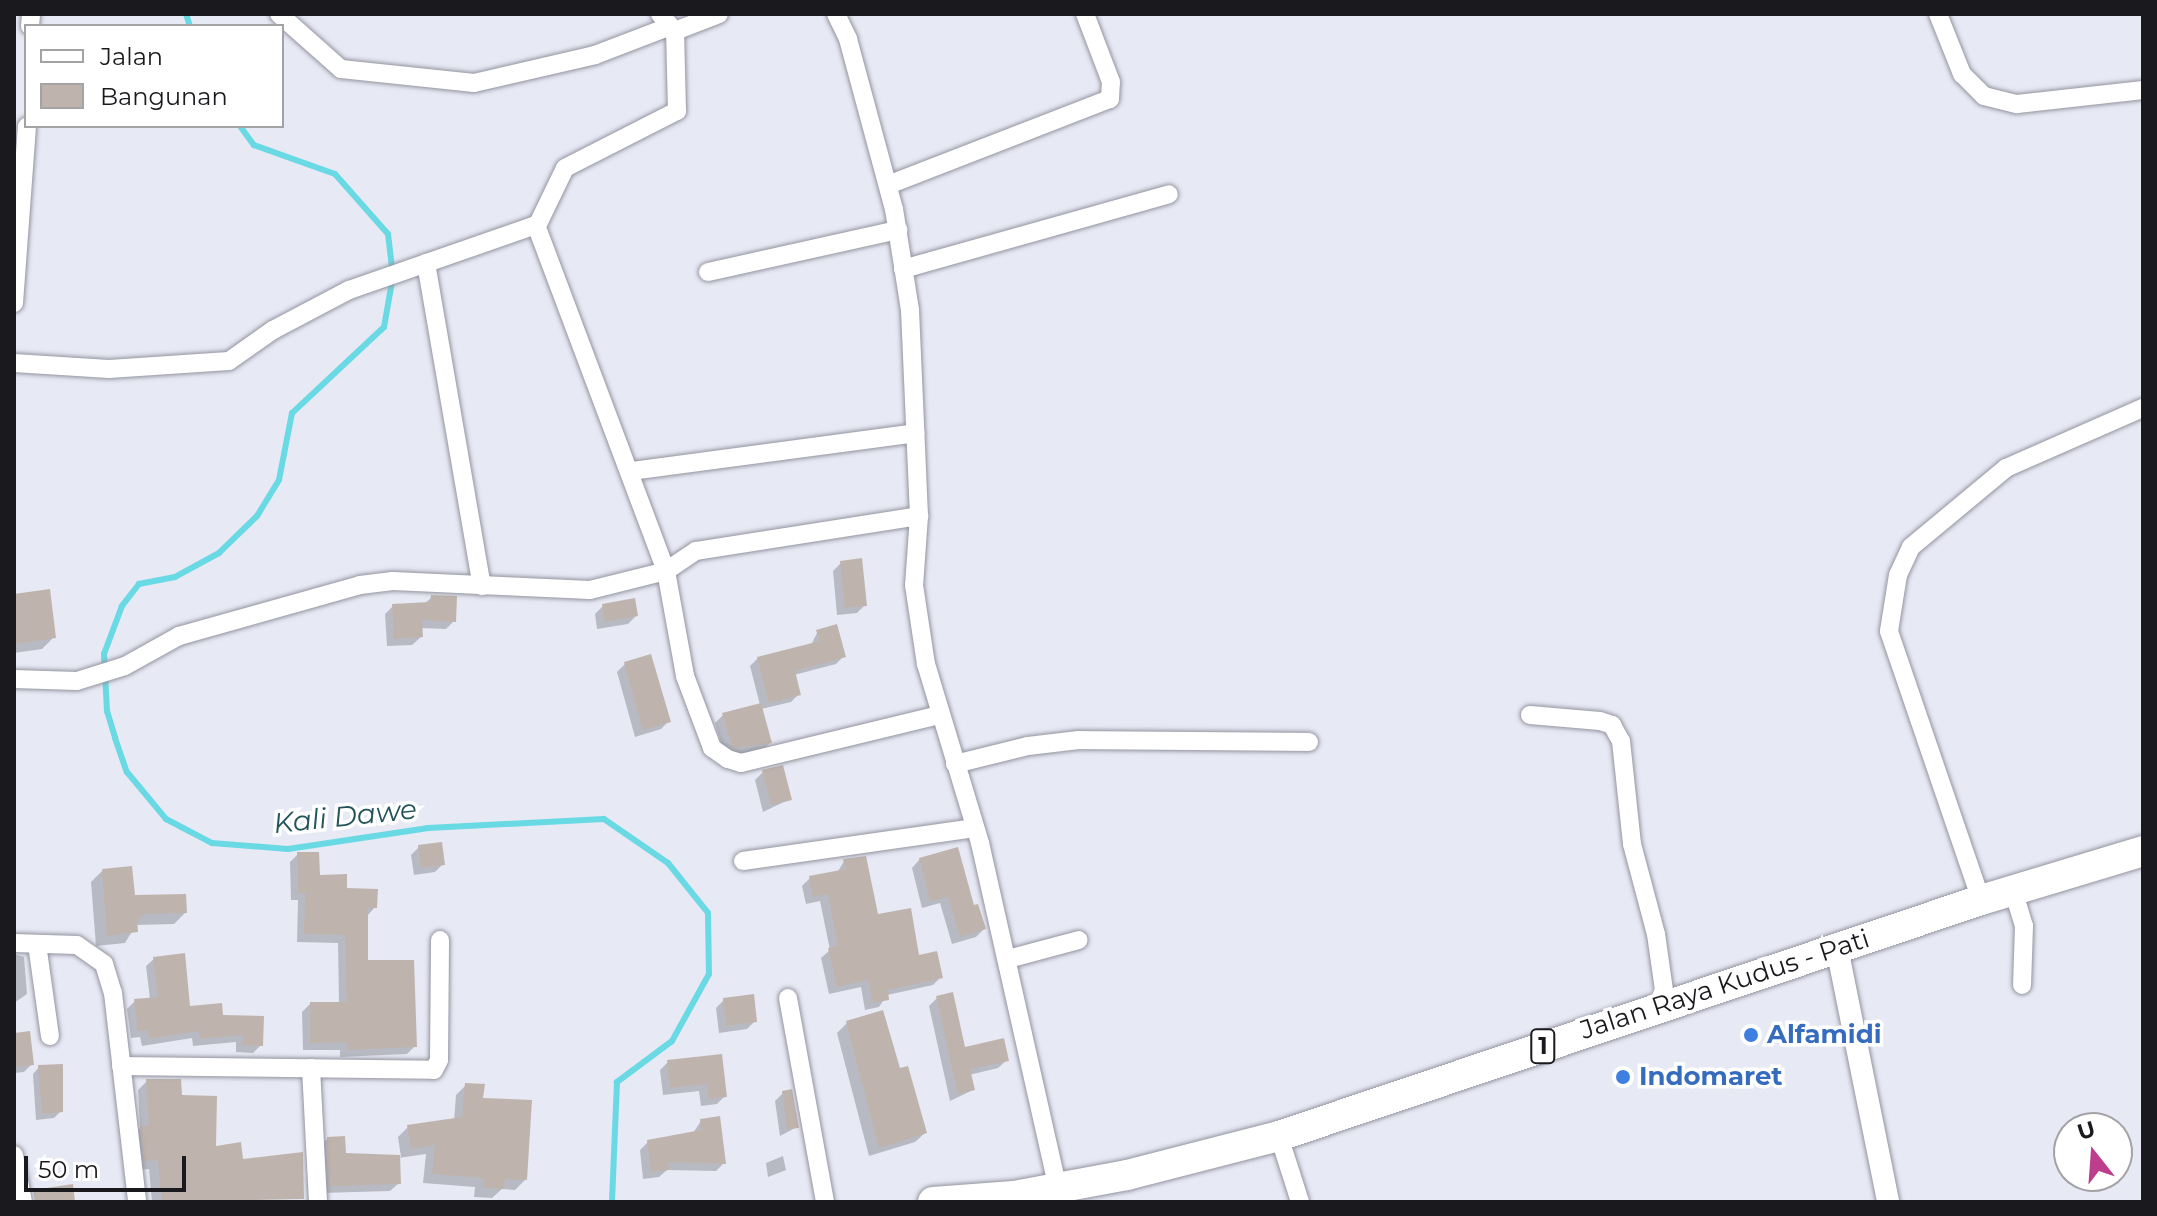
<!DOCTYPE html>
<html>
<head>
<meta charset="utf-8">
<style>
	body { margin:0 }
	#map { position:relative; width:2157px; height:1216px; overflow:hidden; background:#e7e9f4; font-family:Montserrat,sans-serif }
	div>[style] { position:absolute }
	.shadow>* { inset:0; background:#0003 }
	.stream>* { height:6px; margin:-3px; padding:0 3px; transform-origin:3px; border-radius:3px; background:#69d9e4 }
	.building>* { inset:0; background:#bfb4ad }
	.roads { filter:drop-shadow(0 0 2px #93949f) drop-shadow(0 0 2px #93949f) }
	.minor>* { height:18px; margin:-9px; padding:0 9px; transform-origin:9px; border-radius:9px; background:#fff }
	.tertiary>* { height:22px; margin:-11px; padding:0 11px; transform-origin:11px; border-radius:11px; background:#fff }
	.trunk>* { height:30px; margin:-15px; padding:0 15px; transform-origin:15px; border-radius:15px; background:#fff }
	.dots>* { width:22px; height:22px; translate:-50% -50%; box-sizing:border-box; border:4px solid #fff; border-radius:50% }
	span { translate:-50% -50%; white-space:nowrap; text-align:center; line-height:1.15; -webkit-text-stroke:7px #fff; paint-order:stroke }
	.shield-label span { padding:2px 6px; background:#fff; border:2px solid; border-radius:6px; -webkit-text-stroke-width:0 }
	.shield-label { font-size:24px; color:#1a1a1e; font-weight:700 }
	.street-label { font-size:26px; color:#1a1a1e }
	.shop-label { font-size:26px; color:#366cbe; font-weight:700 }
	.left { translate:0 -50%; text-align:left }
	.water-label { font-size:28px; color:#235459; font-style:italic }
	.frame { position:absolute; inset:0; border:16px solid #1a1a1e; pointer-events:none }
	.legend { position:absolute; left:24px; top:24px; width:260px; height:104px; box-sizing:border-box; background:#fff; border:2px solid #a3a3a5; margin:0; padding:10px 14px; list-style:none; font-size:24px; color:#1a1a1e }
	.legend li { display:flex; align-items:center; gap:16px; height:40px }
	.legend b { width:40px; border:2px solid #a3a3a5 }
	.north { position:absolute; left:2053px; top:1112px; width:80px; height:80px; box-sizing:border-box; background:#fff; border:2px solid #a3a3a5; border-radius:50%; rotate:343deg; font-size:22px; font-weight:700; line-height:32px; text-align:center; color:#1a1a1e }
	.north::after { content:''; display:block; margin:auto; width:28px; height:36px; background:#bc3e8c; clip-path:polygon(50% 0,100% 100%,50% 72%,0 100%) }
	.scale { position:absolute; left:24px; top:1156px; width:162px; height:36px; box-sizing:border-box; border:4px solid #1a1a1e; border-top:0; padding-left:10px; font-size:24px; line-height:28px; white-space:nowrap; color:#1a1a1e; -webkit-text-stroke:6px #fff; paint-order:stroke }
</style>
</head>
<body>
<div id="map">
	<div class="shadow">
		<i style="clip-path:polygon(841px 563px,865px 605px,857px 613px,837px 615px,833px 571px)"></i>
		<i style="clip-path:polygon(14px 596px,54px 637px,42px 649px,14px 653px)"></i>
		<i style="clip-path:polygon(432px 597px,454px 621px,446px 629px,420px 628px,421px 637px,412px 645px,387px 646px,385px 614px,393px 606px,424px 604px)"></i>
		<i style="clip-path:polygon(603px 606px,636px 616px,628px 624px,597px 629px,595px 614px)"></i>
		<i style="clip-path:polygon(818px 631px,844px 656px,836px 664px,794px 675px,799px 694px,791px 702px,761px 709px,770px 743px,762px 751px,725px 755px,715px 723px,723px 715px,760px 705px,750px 666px,758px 658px,811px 645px)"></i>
		<i style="clip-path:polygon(625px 664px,669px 721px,661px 729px,635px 737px,617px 672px)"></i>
		<i style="clip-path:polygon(763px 772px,790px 799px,763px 812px,755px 780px)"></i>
		<i style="clip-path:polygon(419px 847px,443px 864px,435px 872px,414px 875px,411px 855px)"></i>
		<i style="clip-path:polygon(298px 854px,318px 877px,375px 907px,368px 915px,366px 962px,415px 1046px,407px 1054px,340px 1057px,340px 1050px,303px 1050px,302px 1012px,310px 1004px,339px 1004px,338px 943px,297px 942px,298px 900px,291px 900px,290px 862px)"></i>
		<i style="clip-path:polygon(920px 859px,972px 908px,984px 929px,976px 937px,952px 944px,940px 903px,922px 908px,912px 868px)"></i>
		<i style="clip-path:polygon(844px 861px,877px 916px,941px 977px,933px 985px,887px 995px,879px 1007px,865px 1010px,861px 987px,829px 994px,821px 958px,830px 950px,820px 901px,806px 904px,802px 886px,810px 878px,837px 873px)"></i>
		<i style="clip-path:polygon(102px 871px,133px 897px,185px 913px,174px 924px,136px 925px,125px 943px,96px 946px,91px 882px)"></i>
		<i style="clip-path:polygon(14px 954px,24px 957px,27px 994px,14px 1003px)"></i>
		<i style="clip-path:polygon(154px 959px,189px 1008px,221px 1017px,261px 1045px,253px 1053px,236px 1052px,236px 1042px,193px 1046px,192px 1038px,142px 1046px,140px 1037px,131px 1038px,127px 1009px,135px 1001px,150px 999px,146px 966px)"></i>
		<i style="clip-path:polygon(937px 998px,964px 1049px,1007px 1060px,998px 1068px,969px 1075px,973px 1090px,950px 1101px,929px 1006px)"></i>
		<i style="clip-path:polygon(724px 1000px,755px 1021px,747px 1029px,719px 1033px,716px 1008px)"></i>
		<i style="clip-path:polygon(847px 1023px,898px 1071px,925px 1133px,915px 1142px,869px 1156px,837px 1033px)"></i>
		<i style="clip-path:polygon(14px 1035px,32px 1064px,24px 1072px,14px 1073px)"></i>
		<i style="clip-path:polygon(720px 1056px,725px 1096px,717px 1104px,701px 1106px,699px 1091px,663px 1095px,660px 1070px,668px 1062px)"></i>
		<i style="clip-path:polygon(39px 1067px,61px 1111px,54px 1118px,36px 1120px,33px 1074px)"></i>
		<i style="clip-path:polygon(147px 1081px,180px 1097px,214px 1148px,302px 1198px,152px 1202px,149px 1169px,136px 1170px,132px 1137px,140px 1128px,138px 1090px)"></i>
		<i style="clip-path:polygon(466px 1085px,481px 1100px,525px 1180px,515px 1190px,502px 1189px,492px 1198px,474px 1197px,475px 1187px,423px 1183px,426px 1154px,398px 1158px,399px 1183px,390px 1191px,322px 1193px,319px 1147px,327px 1139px,344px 1155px,401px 1157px,398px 1137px,408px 1127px,454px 1121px,456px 1095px)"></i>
		<i style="clip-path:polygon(783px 1093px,797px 1127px,780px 1136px,775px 1101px)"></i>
		<i style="clip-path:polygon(701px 1121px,724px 1163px,716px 1171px,667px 1170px,659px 1177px,643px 1179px,640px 1150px,648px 1142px,693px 1133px)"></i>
		<i style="clip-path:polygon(783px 1156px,786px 1170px,768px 1177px,766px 1163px)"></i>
	</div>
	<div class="stream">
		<i style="left:186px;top:14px;width:13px;rotate:72deg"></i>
		<i style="left:240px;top:126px;width:24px;rotate:54deg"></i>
		<i style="left:254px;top:145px;width:86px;rotate:19.7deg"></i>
		<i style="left:335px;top:174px;width:80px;rotate:48.5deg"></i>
		<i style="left:388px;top:234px;width:42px;rotate:83.2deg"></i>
		<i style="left:393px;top:276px;width:52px;rotate:100deg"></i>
		<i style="left:384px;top:327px;width:126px;rotate:136.9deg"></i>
		<i style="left:292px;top:413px;width:68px;rotate:101deg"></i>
		<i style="left:279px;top:480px;width:42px;rotate:121.4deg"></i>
		<i style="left:257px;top:516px;width:53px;rotate:135.8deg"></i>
		<i style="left:219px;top:553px;width:50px;rotate:151.4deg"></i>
		<i style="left:175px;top:577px;width:37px;rotate:169deg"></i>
		<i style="left:139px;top:584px;width:28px;rotate:128deg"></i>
		<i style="left:122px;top:606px;width:51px;rotate:110.6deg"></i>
		<i style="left:104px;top:654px;width:57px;rotate:87deg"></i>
		<i style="left:107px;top:711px;width:28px;rotate:73deg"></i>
		<i style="left:115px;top:738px;width:36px;rotate:71deg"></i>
		<i style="left:127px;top:772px;width:61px;rotate:50.3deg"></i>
		<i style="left:166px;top:819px;width:52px;rotate:27.6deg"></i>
		<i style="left:212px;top:843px;width:76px;rotate:4.5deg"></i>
		<i style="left:288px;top:849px;width:142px;rotate:-8.5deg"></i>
		<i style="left:428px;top:828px;width:176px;rotate:-2.9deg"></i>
		<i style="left:604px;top:819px;width:78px;rotate:34.5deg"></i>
		<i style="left:668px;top:863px;width:64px;rotate:51.3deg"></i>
		<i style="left:708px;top:913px;width:61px;rotate:89.1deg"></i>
		<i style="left:709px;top:974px;width:77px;rotate:118.9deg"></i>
		<i style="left:672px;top:1041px;width:69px;rotate:143.3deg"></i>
		<i style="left:617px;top:1082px;width:120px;rotate:92.4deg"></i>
	</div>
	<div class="building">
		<i style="clip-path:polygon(862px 558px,867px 606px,845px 608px,840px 561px)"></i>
		<i style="clip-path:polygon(50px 589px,56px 638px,14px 644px,14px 594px)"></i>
		<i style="clip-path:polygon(431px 595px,457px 596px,456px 622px,422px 620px,423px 637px,394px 639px,392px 604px,430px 602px)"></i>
		<i style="clip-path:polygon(635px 598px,638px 616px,605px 622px,602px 604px)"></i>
		<i style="clip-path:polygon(837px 624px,846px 657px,795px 671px,801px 695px,769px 703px,757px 657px,820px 641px,816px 630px)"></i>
		<i style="clip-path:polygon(651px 654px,671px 722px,643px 730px,624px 662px)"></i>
		<i style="clip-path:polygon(761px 703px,772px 743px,733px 748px,722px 713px)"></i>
		<i style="clip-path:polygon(783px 765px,792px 800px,771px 805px,762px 770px)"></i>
		<i style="clip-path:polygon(442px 842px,445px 865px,421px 868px,418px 845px)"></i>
		<i style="clip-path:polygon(958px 847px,974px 905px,978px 904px,986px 929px,960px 937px,948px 897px,930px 901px,919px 858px)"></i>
		<i style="clip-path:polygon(297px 852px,319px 852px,320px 875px,347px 874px,347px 888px,378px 889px,377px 908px,368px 908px,368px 960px,414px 960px,417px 1047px,347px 1050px,347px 1042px,310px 1043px,310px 1002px,347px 1002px,345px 935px,304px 934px,305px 893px,298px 893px)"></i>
		<i style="clip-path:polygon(866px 856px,878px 914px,911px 908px,919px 955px,937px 951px,943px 978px,888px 990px,889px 1000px,873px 1003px,868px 980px,837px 987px,828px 948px,838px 946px,828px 894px,813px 897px,809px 876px,846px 869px,843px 859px)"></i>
		<i style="clip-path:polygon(132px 866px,135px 895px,186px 894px,187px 913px,146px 914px,137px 919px,138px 932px,107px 936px,102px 869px)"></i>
		<i style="clip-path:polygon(185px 953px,190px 1006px,222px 1003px,223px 1015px,264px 1016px,263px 1046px,242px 1045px,243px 1035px,200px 1039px,199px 1031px,149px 1039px,148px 1030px,138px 1031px,134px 999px,158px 997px,153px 957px)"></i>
		<i style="clip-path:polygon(953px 992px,965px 1047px,1004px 1038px,1009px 1061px,970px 1069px,975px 1090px,958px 1094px,936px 996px)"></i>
		<i style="clip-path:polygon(754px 994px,757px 1022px,726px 1026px,723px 998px)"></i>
		<i style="clip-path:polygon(883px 1010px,900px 1068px,908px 1066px,927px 1133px,879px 1148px,846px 1021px)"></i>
		<i style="clip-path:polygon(30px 1031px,34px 1065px,14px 1067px,14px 1033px)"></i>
		<i style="clip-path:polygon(722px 1054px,727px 1097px,709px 1099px,707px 1084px,670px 1088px,667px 1060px)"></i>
		<i style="clip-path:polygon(63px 1064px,63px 1112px,42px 1114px,38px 1065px)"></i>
		<i style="clip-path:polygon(146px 1079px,181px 1079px,182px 1095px,217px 1096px,216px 1146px,241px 1142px,243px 1159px,303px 1152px,304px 1199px,162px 1202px,158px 1160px,144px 1161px,140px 1126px,149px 1125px)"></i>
		<i style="clip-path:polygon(465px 1083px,485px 1084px,483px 1098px,532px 1100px,527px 1180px,505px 1179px,504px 1189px,483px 1188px,484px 1178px,432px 1174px,435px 1145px,411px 1149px,407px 1125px,462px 1117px)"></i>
		<i style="clip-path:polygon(792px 1089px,799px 1128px,787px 1129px,782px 1091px)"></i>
		<i style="clip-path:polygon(720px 1116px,726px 1164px,668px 1162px,669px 1170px,651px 1172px,647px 1140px,701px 1130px,700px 1119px)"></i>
		<i style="clip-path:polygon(345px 1136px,346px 1153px,400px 1155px,401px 1184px,329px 1186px,327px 1137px)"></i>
		<i style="clip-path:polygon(73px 1184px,75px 1202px,35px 1202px,33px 1190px)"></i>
	</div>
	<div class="roads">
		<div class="minor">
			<i style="left:279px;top:14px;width:83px;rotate:41.6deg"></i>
			<i style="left:341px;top:69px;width:134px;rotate:6deg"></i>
			<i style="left:474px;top:83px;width:124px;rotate:-13deg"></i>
			<i style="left:595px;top:55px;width:78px;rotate:-21deg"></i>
			<i style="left:660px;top:14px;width:23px;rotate:49deg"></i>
			<i style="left:675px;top:31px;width:47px;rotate:-21.1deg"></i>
			<i style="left:836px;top:14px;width:28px;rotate:64deg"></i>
			<i style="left:848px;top:39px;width:176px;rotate:74.9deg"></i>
			<i style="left:894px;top:209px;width:102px;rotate:81deg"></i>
			<i style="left:910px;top:310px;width:206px;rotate:87.5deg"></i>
			<i style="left:919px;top:516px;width:69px;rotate:94.1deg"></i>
			<i style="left:914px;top:585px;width:80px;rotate:81.4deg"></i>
			<i style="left:926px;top:664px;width:187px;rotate:73.2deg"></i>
			<i style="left:980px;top:843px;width:352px;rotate:77.3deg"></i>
			<i style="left:1938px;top:14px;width:65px;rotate:68.2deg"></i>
			<i style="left:1962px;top:74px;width:31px;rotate:45deg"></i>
			<i style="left:1984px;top:96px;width:34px;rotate:14deg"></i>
			<i style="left:2017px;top:104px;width:127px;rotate:-6.3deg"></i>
			<i style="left:30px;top:26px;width:12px;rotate:-85deg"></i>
			<i style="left:888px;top:185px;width:238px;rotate:-21.2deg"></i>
			<i style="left:1110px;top:99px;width:17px;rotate:-87deg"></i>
			<i style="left:1111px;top:82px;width:73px;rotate:-110.9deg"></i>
			<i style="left:537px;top:226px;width:64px;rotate:-64.2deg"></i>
			<i style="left:565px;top:168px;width:126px;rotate:-27deg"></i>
			<i style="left:677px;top:111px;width:80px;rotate:-91.4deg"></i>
			<i style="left:426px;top:263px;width:328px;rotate:80.2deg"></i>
			<i style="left:903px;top:269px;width:276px;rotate:-15.7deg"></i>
			<i style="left:708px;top:272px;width:195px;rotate:-12.5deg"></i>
			<i style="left:14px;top:303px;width:177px;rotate:-85.8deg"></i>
			<i style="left:14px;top:363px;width:95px;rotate:3.6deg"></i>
			<i style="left:109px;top:369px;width:120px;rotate:-3.8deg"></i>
			<i style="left:229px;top:361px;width:54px;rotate:-35.2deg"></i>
			<i style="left:273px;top:330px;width:86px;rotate:-27.8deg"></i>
			<i style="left:349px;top:290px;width:198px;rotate:-19.2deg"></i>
			<i style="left:536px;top:225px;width:370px;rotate:69.4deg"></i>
			<i style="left:666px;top:571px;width:36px;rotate:-34deg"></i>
			<i style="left:696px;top:551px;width:226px;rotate:-8.9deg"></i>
			<i style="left:632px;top:471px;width:286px;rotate:-7.6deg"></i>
			<i style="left:14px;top:679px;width:63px;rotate:1.8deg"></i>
			<i style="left:77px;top:681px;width:50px;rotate:-17.4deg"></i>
			<i style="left:125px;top:666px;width:62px;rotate:-29.1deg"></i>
			<i style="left:179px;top:636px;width:188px;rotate:-15.7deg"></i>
			<i style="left:360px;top:585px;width:33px;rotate:-7deg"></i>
			<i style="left:393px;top:581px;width:197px;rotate:2.6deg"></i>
			<i style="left:590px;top:590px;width:78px;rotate:-14deg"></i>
			<i style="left:666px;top:571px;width:107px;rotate:79.7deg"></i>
			<i style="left:685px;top:676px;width:77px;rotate:69.4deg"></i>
			<i style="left:712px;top:748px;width:19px;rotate:35deg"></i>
			<i style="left:728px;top:759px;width:14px;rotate:17deg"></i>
			<i style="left:741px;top:763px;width:205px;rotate:-13.6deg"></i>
			<i style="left:1530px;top:715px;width:70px;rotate:4.9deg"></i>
			<i style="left:1600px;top:721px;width:13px;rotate:18deg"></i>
			<i style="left:1612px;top:725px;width:18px;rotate:61deg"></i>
			<i style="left:1621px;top:741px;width:104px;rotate:83.9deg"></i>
			<i style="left:1632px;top:844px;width:93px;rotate:75.1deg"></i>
			<i style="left:1656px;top:934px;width:71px;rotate:81.9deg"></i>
			<i style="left:955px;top:764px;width:75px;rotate:-13.9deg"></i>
			<i style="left:1028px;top:746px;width:51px;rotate:-6.7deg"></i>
			<i style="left:1079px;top:740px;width:230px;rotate:0.5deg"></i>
			<i style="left:743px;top:861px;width:234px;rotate:-8.1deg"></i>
			<i style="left:2013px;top:890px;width:38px;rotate:73deg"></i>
			<i style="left:2024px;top:926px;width:59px;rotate:91.9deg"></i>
			<i style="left:1981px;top:900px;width:284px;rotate:-108.9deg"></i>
			<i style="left:1889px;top:631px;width:57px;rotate:-80.9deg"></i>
			<i style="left:1898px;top:575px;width:31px;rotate:-65deg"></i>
			<i style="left:1911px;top:547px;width:124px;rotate:-39.7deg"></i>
			<i style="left:2006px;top:468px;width:150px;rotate:-23.7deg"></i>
			<i style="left:14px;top:943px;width:63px;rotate:1.8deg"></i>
			<i style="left:77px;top:945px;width:33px;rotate:35deg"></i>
			<i style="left:104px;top:964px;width:30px;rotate:73deg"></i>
			<i style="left:113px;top:993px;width:210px;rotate:83.4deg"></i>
			<i style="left:37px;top:944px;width:93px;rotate:82deg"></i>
			<i style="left:1008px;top:959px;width:73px;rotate:-15deg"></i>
			<i style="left:788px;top:998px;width:207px;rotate:79.7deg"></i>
			<i style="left:121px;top:1066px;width:313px;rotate:0.7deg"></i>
			<i style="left:434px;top:1070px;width:11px;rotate:-63deg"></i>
			<i style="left:439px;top:1060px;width:120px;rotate:-89.5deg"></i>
			<i style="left:311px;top:1068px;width:134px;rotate:87deg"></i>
			<i style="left:1279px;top:1136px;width:69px;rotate:72.3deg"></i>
			<i style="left:14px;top:1155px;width:48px;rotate:79.2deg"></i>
		</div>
		<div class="tertiary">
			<i style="left:1837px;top:948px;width:259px;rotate:78.6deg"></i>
		</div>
		<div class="trunk">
			<i style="left:933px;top:1202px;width:81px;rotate:-4.2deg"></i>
			<i style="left:1014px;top:1196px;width:115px;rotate:-10.5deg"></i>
			<i style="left:1127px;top:1175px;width:157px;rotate:-14.4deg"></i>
			<i style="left:1279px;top:1136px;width:741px;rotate:-18.58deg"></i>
			<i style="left:1981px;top:900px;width:169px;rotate:-16.8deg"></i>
		</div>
	</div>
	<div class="dots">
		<i style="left:1751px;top:1035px;background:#3f7fe0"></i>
		<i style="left:1623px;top:1077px;background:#3f7fe0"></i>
	</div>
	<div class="shield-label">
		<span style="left:1543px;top:1046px">1</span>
	</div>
	<div class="street-label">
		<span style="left:1725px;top:985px;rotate:-18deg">Jalan Raya Kudus - Pati</span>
	</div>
	<div class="shop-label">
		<span class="left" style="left:1767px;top:1035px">Alfamidi</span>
		<span class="left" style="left:1639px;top:1077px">Indomaret</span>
	</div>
	<div class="water-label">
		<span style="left:345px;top:816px;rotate:-6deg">Kali Dawe</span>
	</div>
	<div class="frame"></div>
	<ul class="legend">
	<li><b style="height:10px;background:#fff"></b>Jalan</li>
	<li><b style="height:22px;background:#bfb4ad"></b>Bangunan</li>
	</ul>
	<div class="north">U</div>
	<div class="scale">50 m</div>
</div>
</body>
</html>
